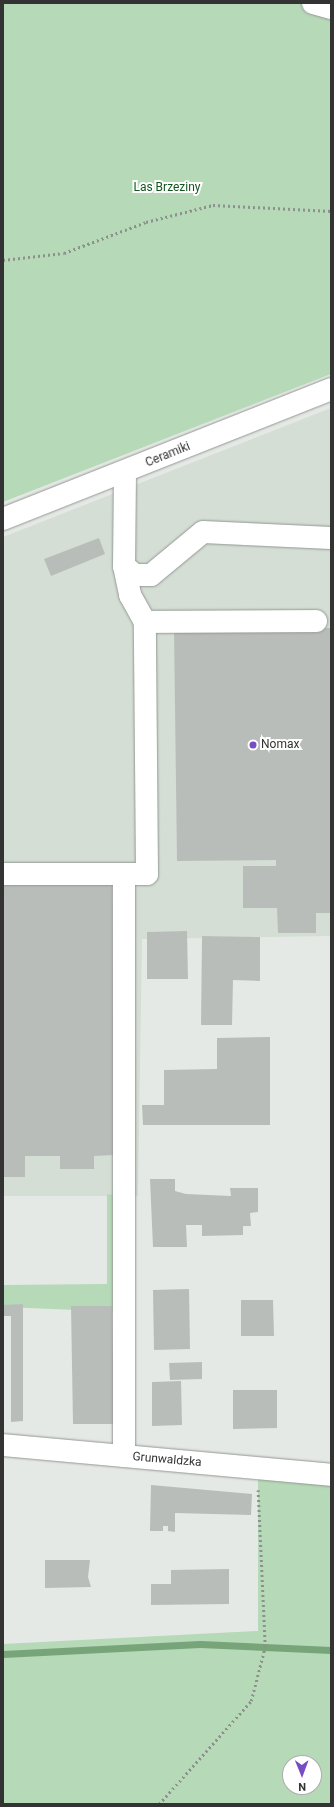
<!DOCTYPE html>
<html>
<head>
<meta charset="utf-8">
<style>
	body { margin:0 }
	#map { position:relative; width:334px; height:1807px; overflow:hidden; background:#e5e9e5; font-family:Roboto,sans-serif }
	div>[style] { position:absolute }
	.built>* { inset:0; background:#d4ded4 }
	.green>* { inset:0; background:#b6d9b7 }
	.stream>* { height:7px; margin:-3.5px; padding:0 3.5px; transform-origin:3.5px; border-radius:3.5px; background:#78a47a }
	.building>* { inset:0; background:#b9bdb9 }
	.path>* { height:2.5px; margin-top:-1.25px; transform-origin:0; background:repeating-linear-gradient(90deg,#8d908d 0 2px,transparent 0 5px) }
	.roads { filter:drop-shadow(0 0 1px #949794) drop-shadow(0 0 1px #949794) }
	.minor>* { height:22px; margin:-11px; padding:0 11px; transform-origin:11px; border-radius:11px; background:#fff }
	.dots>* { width:11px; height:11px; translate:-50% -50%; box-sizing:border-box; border:2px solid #fff; border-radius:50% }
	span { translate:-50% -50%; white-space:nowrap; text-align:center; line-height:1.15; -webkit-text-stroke:4px #fff; paint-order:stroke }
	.park-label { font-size:12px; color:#12541e }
	.street-label { font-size:12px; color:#323332 }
	.poi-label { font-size:12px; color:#323332 }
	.left { translate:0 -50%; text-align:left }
	.frame { position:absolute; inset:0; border:4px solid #323332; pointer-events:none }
	.north { position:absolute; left:282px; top:1755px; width:40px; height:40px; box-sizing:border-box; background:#fff; border:1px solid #adadad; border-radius:50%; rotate:179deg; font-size:11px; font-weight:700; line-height:16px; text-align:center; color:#323332 }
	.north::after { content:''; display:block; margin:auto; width:14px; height:18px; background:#774dc5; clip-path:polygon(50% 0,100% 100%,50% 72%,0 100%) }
</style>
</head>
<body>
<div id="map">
	<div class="built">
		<i style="clip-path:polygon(331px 408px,331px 936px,142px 939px,138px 1196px,3px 1196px,3px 537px)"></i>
	</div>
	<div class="green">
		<i style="clip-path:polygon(3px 3px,331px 3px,331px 374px,3px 502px)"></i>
		<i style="clip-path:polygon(107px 1194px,125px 1197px,125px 1312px,4px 1307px,3px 1454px,3px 1285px,107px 1284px)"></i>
		<i style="clip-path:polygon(evenodd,258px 1468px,331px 1475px,331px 1804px,3px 1804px,3px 1644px,258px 1631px,258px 1468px,290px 1763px,314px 1763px,314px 1787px,290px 1787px,290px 1763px)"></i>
	</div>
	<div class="stream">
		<i style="left:3px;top:1654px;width:197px;rotate:-2.9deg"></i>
		<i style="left:200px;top:1644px;width:131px;rotate:2.6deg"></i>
	</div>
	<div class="building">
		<i style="clip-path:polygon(99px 538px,105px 554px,51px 576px,44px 559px)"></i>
		<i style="clip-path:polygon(331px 628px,331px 913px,316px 913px,316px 933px,278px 933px,277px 908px,243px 908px,243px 866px,276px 866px,276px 860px,177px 861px,174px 630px)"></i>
		<i style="clip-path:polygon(3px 883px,112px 883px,114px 1155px,94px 1156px,94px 1169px,60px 1169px,60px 1156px,25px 1156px,25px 1177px,3px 1177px)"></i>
		<i style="clip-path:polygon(187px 931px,188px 979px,147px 979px,147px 932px)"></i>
		<i style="clip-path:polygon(202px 936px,260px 937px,260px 981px,233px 980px,232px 1025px,201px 1025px)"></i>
		<i style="clip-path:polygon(270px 1037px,270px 1125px,143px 1125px,142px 1105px,164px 1105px,164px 1070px,217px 1069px,217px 1038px)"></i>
		<i style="clip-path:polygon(150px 1179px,175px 1179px,175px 1191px,186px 1194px,231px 1196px,230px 1188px,258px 1188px,258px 1212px,250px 1213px,251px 1226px,243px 1226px,243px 1235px,202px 1236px,202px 1225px,186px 1225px,187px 1247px,153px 1247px)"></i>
		<i style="clip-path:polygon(189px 1289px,190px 1349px,154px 1350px,153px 1290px)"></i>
		<i style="clip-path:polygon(241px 1300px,273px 1300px,274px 1336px,241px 1336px)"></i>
		<i style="clip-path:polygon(23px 1304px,23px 1421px,11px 1422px,11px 1316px,4px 1316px,4px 1305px)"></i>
		<i style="clip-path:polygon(71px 1306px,112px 1306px,114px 1424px,73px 1424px)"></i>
		<i style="clip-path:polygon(202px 1362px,202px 1379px,170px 1380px,169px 1363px)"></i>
		<i style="clip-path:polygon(181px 1381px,182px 1425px,152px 1426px,152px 1382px)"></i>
		<i style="clip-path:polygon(233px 1390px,277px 1390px,277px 1428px,233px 1429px)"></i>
		<i style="clip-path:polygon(151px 1485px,252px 1494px,251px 1515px,175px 1513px,175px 1532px,168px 1531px,168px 1526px,163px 1526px,163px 1531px,150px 1531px)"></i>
		<i style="clip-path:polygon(45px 1560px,90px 1560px,88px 1577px,91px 1587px,45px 1588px)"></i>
		<i style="clip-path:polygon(229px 1569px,229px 1604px,151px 1605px,151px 1584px,171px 1584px,171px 1570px)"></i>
	</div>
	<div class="path">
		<i style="left:3px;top:260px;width:61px;rotate:-6.5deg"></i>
		<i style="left:64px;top:253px;width:88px;rotate:-20.7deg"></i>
		<i style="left:146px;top:222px;width:69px;rotate:-14.2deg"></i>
		<i style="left:213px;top:205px;width:118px;rotate:2.9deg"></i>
		<i style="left:159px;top:1804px;width:138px;rotate:-48.2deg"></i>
		<i style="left:251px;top:1701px;width:56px;rotate:-75.5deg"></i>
		<i style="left:265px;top:1647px;width:157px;rotate:-92.6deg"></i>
	</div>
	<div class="roads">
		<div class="minor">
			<i style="left:313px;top:3px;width:19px;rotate:16deg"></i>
			<i style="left:125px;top:473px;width:93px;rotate:90.6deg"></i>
			<i style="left:124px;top:566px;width:30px;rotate:78deg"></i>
			<i style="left:130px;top:595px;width:31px;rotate:61deg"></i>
			<i style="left:3px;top:519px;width:353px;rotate:-21.6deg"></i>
			<i style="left:124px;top:566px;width:14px;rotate:39deg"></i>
			<i style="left:135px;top:575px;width:16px"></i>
			<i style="left:151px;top:575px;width:67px;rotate:-39.6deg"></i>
			<i style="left:203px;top:532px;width:128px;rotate:2.7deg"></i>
			<i style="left:3px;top:874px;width:144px"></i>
			<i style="left:147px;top:874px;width:252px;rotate:-90.5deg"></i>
			<i style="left:145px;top:622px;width:171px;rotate:-0.3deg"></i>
			<i style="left:3px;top:1445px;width:329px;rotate:5.2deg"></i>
			<i style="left:124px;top:1456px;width:582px;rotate:-90deg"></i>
		</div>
	</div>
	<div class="dots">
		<i style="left:253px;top:745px;background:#774dc5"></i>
	</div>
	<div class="park-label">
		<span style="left:167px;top:188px">Las Brzeziny</span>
	</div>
	<div class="street-label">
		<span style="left:168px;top:455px;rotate:-22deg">Ceramiki</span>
		<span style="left:167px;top:1460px;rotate:5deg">Grunwaldzka</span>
	</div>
	<div class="poi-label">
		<span class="left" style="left:261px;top:745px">Nomax</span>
	</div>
	<div class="frame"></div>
	<div class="north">N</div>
</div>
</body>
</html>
